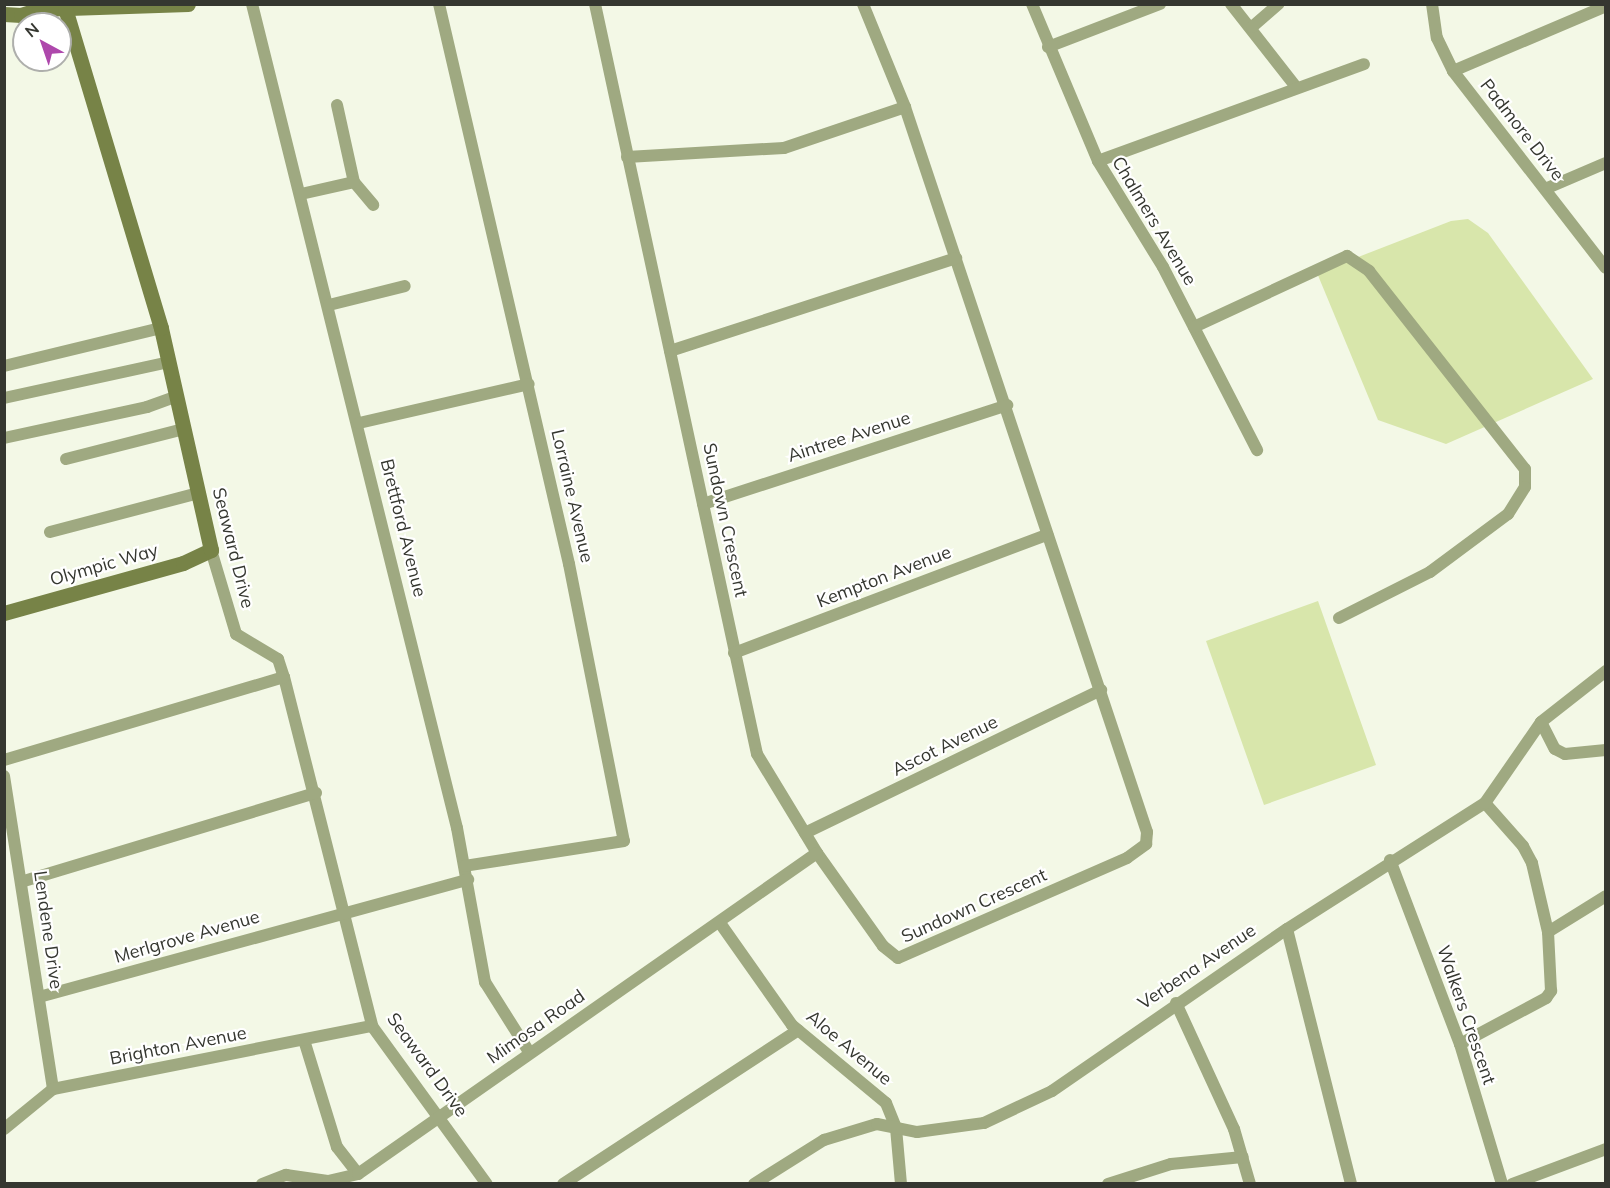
<!DOCTYPE html>
<html>
<head>
<meta charset="utf-8">
<style>
	body { margin:0 }
	#map { position:relative; width:1610px; height:1188px; overflow:hidden; background:#f3f8e6; font-family:Mulish,sans-serif }
	div>[style] { position:absolute }
	.green>* { inset:0; background:#d8e6ab }
	.street>* { height:12px; margin:-6px; padding:0 6px; transform-origin:6px; border-radius:6px; background:#9fa981 }
	.secondary>* { height:15px; margin:-7.5px; padding:0 7.5px; transform-origin:7.5px; border-radius:7.5px; background:#778347 }
	span { translate:-50% -50%; white-space:nowrap; text-align:center; line-height:1.15; -webkit-text-stroke:4.5px #fff; paint-order:stroke }
	.street-label { font-size:18px; color:#353730 }
	.frame { position:absolute; inset:0; border:6px solid #353730; pointer-events:none }
	.north { position:absolute; left:12px; top:12px; width:60px; height:60px; box-sizing:border-box; background:#fff; border:2px solid #aeafac; border-radius:50%; rotate:320deg; font-size:16px; font-weight:700; line-height:24px; text-align:center; color:#353730 }
	.north::after { content:''; display:block; margin:auto; width:21px; height:27px; background:#ae48ac; clip-path:polygon(50% 0,100% 100%,50% 72%,0 100%) }
</style>
</head>
<body>
<div id="map">
	<div class="green">
		<i style="clip-path:polygon(1468px 219px,1488px 233px,1593px 379px,1446px 444px,1378px 420px,1317px 273px,1451px 221px)"></i>
		<i style="clip-path:polygon(1318px 601px,1376px 765px,1264px 805px,1206px 641px)"></i>
	</div>
	<div class="street">
		<i style="left:252px;top:4px;width:849px;rotate:76.03deg"></i>
		<i style="left:457px;top:828px;width:157px;rotate:79.7deg"></i>
		<i style="left:485px;top:982px;width:83px;rotate:57.8deg"></i>
		<i style="left:439px;top:4px;width:575px;rotate:76.93deg"></i>
		<i style="left:569px;top:564px;width:282px;rotate:78.8deg"></i>
		<i style="left:624px;top:841px;width:161px;rotate:171.1deg"></i>
		<i style="left:595px;top:4px;width:767px;rotate:77.81deg"></i>
		<i style="left:757px;top:754px;width:116px;rotate:58.8deg"></i>
		<i style="left:817px;top:853px;width:114px;rotate:54.6deg"></i>
		<i style="left:883px;top:946px;width:19px;rotate:39deg"></i>
		<i style="left:898px;top:958px;width:250px;rotate:-23.6deg"></i>
		<i style="left:1127px;top:858px;width:24px;rotate:-36deg"></i>
		<i style="left:1146px;top:844px;width:12px;rotate:-85deg"></i>
		<i style="left:1147px;top:832px;width:764px;rotate:-108.46deg"></i>
		<i style="left:905px;top:107px;width:111px;rotate:-112.2deg"></i>
		<i style="left:1032px;top:4px;width:170px;rotate:67.2deg"></i>
		<i style="left:1098px;top:161px;width:124px;rotate:58.5deg"></i>
		<i style="left:1163px;top:267px;width:206px;rotate:62.8deg"></i>
		<i style="left:1231px;top:4px;width:105px;rotate:51.9deg"></i>
		<i style="left:1432px;top:4px;width:34px;rotate:82deg"></i>
		<i style="left:1437px;top:38px;width:37px;rotate:64deg"></i>
		<i style="left:1453px;top:71px;width:249px;rotate:52.2deg"></i>
		<i style="left:1252px;top:27px;width:35px;rotate:-41deg"></i>
		<i style="left:1048px;top:47px;width:120px;rotate:-21deg"></i>
		<i style="left:1453px;top:71px;width:166px;rotate:-23deg"></i>
		<i style="left:337px;top:105px;width:79px;rotate:77.6deg"></i>
		<i style="left:354px;top:182px;width:30px;rotate:50deg"></i>
		<i style="left:627px;top:157px;width:157px;rotate:-3.3deg"></i>
		<i style="left:784px;top:148px;width:128px;rotate:-18.7deg"></i>
		<i style="left:1098px;top:161px;width:283px;rotate:-20deg"></i>
		<i style="left:1545px;top:189px;width:66px;rotate:-23.1deg"></i>
		<i style="left:301px;top:194px;width:54px;rotate:-12.8deg"></i>
		<i style="left:329px;top:305px;width:78px;rotate:-14deg"></i>
		<i style="left:1194px;top:327px;width:169px;rotate:-24.9deg"></i>
		<i style="left:1347px;top:256px;width:27px;rotate:34deg"></i>
		<i style="left:1369px;top:271px;width:252px;rotate:51.8deg"></i>
		<i style="left:1525px;top:469px;width:18px;rotate:90deg"></i>
		<i style="left:1525px;top:487px;width:32px;rotate:122deg"></i>
		<i style="left:1508px;top:514px;width:97px;rotate:143.4deg"></i>
		<i style="left:1430px;top:572px;width:102px;rotate:153.2deg"></i>
		<i style="left:670px;top:351px;width:301px;rotate:-18deg"></i>
		<i style="left:4px;top:366px;width:162px;rotate:-13.6deg"></i>
		<i style="left:4px;top:398px;width:169px;rotate:-12.3deg"></i>
		<i style="left:359px;top:423px;width:174px;rotate:-12.9deg"></i>
		<i style="left:4px;top:438px;width:146px;rotate:-12.2deg"></i>
		<i style="left:147px;top:407px;width:32px;rotate:-20deg"></i>
		<i style="left:66px;top:459px;width:122px;rotate:-14.3deg"></i>
		<i style="left:703px;top:504px;width:320px;rotate:-18deg"></i>
		<i style="left:50px;top:532px;width:154px;rotate:-14.7deg"></i>
		<i style="left:211px;top:550px;width:88px;rotate:73.4deg"></i>
		<i style="left:236px;top:634px;width:49px;rotate:30.8deg"></i>
		<i style="left:278px;top:659px;width:19px;rotate:72deg"></i>
		<i style="left:284px;top:677px;width:360px;rotate:75.8deg"></i>
		<i style="left:372px;top:1026px;width:195px;rotate:54deg"></i>
		<i style="left:734px;top:653px;width:335px;rotate:-20.7deg"></i>
		<i style="left:1541px;top:722px;width:30px;rotate:63deg"></i>
		<i style="left:1555px;top:749px;width:11px;rotate:27deg"></i>
		<i style="left:1565px;top:754px;width:41px;rotate:-5.6deg"></i>
		<i style="left:4px;top:760px;width:292px;rotate:-16.5deg"></i>
		<i style="left:4px;top:776px;width:317px;rotate:81.1deg"></i>
		<i style="left:805px;top:833px;width:329px;rotate:-25.8deg"></i>
		<i style="left:1390px;top:860px;width:197px;rotate:69.2deg"></i>
		<i style="left:1460px;top:1044px;width:146px;rotate:73.3deg"></i>
		<i style="left:24px;top:881px;width:305px;rotate:-16.8deg"></i>
		<i style="left:720px;top:923px;width:125px;rotate:54.8deg"></i>
		<i style="left:792px;top:1025px;width:122px;rotate:39.7deg"></i>
		<i style="left:886px;top:1103px;width:27px;rotate:68deg"></i>
		<i style="left:896px;top:1128px;width:56px;rotate:84.9deg"></i>
		<i style="left:1287px;top:929px;width:263px;rotate:75.9deg"></i>
		<i style="left:1548px;top:932px;width:68px;rotate:-31.8deg"></i>
		<i style="left:39px;top:997px;width:445px;rotate:-15.3deg"></i>
		<i style="left:1176px;top:1003px;width:139px;rotate:65.3deg"></i>
		<i style="left:1234px;top:1129px;width:57px;rotate:73.8deg"></i>
		<i style="left:304px;top:1040px;width:112px;rotate:72.9deg"></i>
		<i style="left:337px;top:1147px;width:34px;rotate:52deg"></i>
		<i style="left:1460px;top:1044px;width:98px;rotate:-28.1deg"></i>
		<i style="left:1546px;top:998px;width:9px;rotate:-54deg"></i>
		<i style="left:1551px;top:991px;width:59px;rotate:-92.9deg"></i>
		<i style="left:1548px;top:932px;width:71px;rotate:-103.1deg"></i>
		<i style="left:1532px;top:863px;width:19px;rotate:-118deg"></i>
		<i style="left:1523px;top:846px;width:57px;rotate:-131.5deg"></i>
		<i style="left:4px;top:1129px;width:63px;rotate:-39.2deg"></i>
		<i style="left:53px;top:1089px;width:325px;rotate:-11.2deg"></i>
		<i style="left:262px;top:1184px;width:26px;rotate:-21deg"></i>
		<i style="left:286px;top:1175px;width:42px;rotate:8.1deg"></i>
		<i style="left:328px;top:1181px;width:31px;rotate:-13deg"></i>
		<i style="left:358px;top:1174px;width:560px;rotate:-34.97deg"></i>
		<i style="left:563px;top:1184px;width:281px;rotate:-33.2deg"></i>
		<i style="left:754px;top:1184px;width:83px;rotate:-32.2deg"></i>
		<i style="left:824px;top:1140px;width:55px;rotate:-16.8deg"></i>
		<i style="left:877px;top:1124px;width:41px;rotate:11.3deg"></i>
		<i style="left:917px;top:1132px;width:68px;rotate:-7.7deg"></i>
		<i style="left:984px;top:1123px;width:75px;rotate:-25.2deg"></i>
		<i style="left:1052px;top:1091px;width:285px;rotate:-34.6deg"></i>
		<i style="left:1287px;top:929px;width:235px;rotate:-32.5deg"></i>
		<i style="left:1485px;top:803px;width:98px;rotate:-55.3deg"></i>
		<i style="left:1541px;top:722px;width:83px;rotate:-38.1deg"></i>
		<i style="left:1108px;top:1184px;width:66px;rotate:-17.6deg"></i>
		<i style="left:1171px;top:1164px;width:72px;rotate:-5.6deg"></i>
		<i style="left:1512px;top:1184px;width:100px;rotate:-20.4deg"></i>
	</div>
	<div class="secondary">
		<i style="left:4px;top:14px;width:17px;rotate:3deg"></i>
		<i style="left:21px;top:15px;width:19px;rotate:-18deg"></i>
		<i style="left:39px;top:9px;width:149px;rotate:-1.9deg"></i>
		<i style="left:4px;top:613px;width:186px;rotate:-15.6deg"></i>
		<i style="left:183px;top:563px;width:31px;rotate:-25deg"></i>
		<i style="left:211px;top:550px;width:228px;rotate:-102.7deg"></i>
		<i style="left:161px;top:328px;width:333px;rotate:-106.7deg"></i>
	</div>
	<div class="street-label">
		<span style="left:1522px;top:130px;rotate:52deg">Padmore Drive</span>
		<span style="left:1154px;top:221px;rotate:59deg">Chalmers Avenue</span>
		<span style="left:849px;top:437px;rotate:-18deg">Aintree Avenue</span>
		<span style="left:572px;top:496px;rotate:77deg">Lorraine Avenue</span>
		<span style="left:725px;top:520px;rotate:78deg">Sundown Crescent</span>
		<span style="left:403px;top:528px;rotate:76deg">Brettford Avenue</span>
		<span style="left:233px;top:548px;rotate:76deg">Seaward Drive</span>
		<span style="left:104px;top:565px;rotate:-16deg">Olympic Way</span>
		<span style="left:884px;top:577px;rotate:-21deg">Kempton Avenue</span>
		<span style="left:945px;top:746px;rotate:-26deg">Ascot Avenue</span>
		<span style="left:974px;top:906px;rotate:-24deg">Sundown Crescent</span>
		<span style="left:48px;top:930px;rotate:82deg">Lendene Drive</span>
		<span style="left:187px;top:937px;rotate:-16deg">Merlgrove Avenue</span>
		<span style="left:1197px;top:967px;rotate:-34deg">Verbena Avenue</span>
		<span style="left:1466px;top:1015px;rotate:71deg">Walkers Crescent</span>
		<span style="left:536px;top:1027px;rotate:-35deg">Mimosa Road</span>
		<span style="left:178px;top:1046px;rotate:-11deg">Brighton Avenue</span>
		<span style="left:849px;top:1048px;rotate:40deg">Aloe Avenue</span>
		<span style="left:427px;top:1065px;rotate:54deg">Seaward Drive</span>
	</div>
	<div class="frame"></div>
	<div class="north">N</div>
</div>
</body>
</html>
